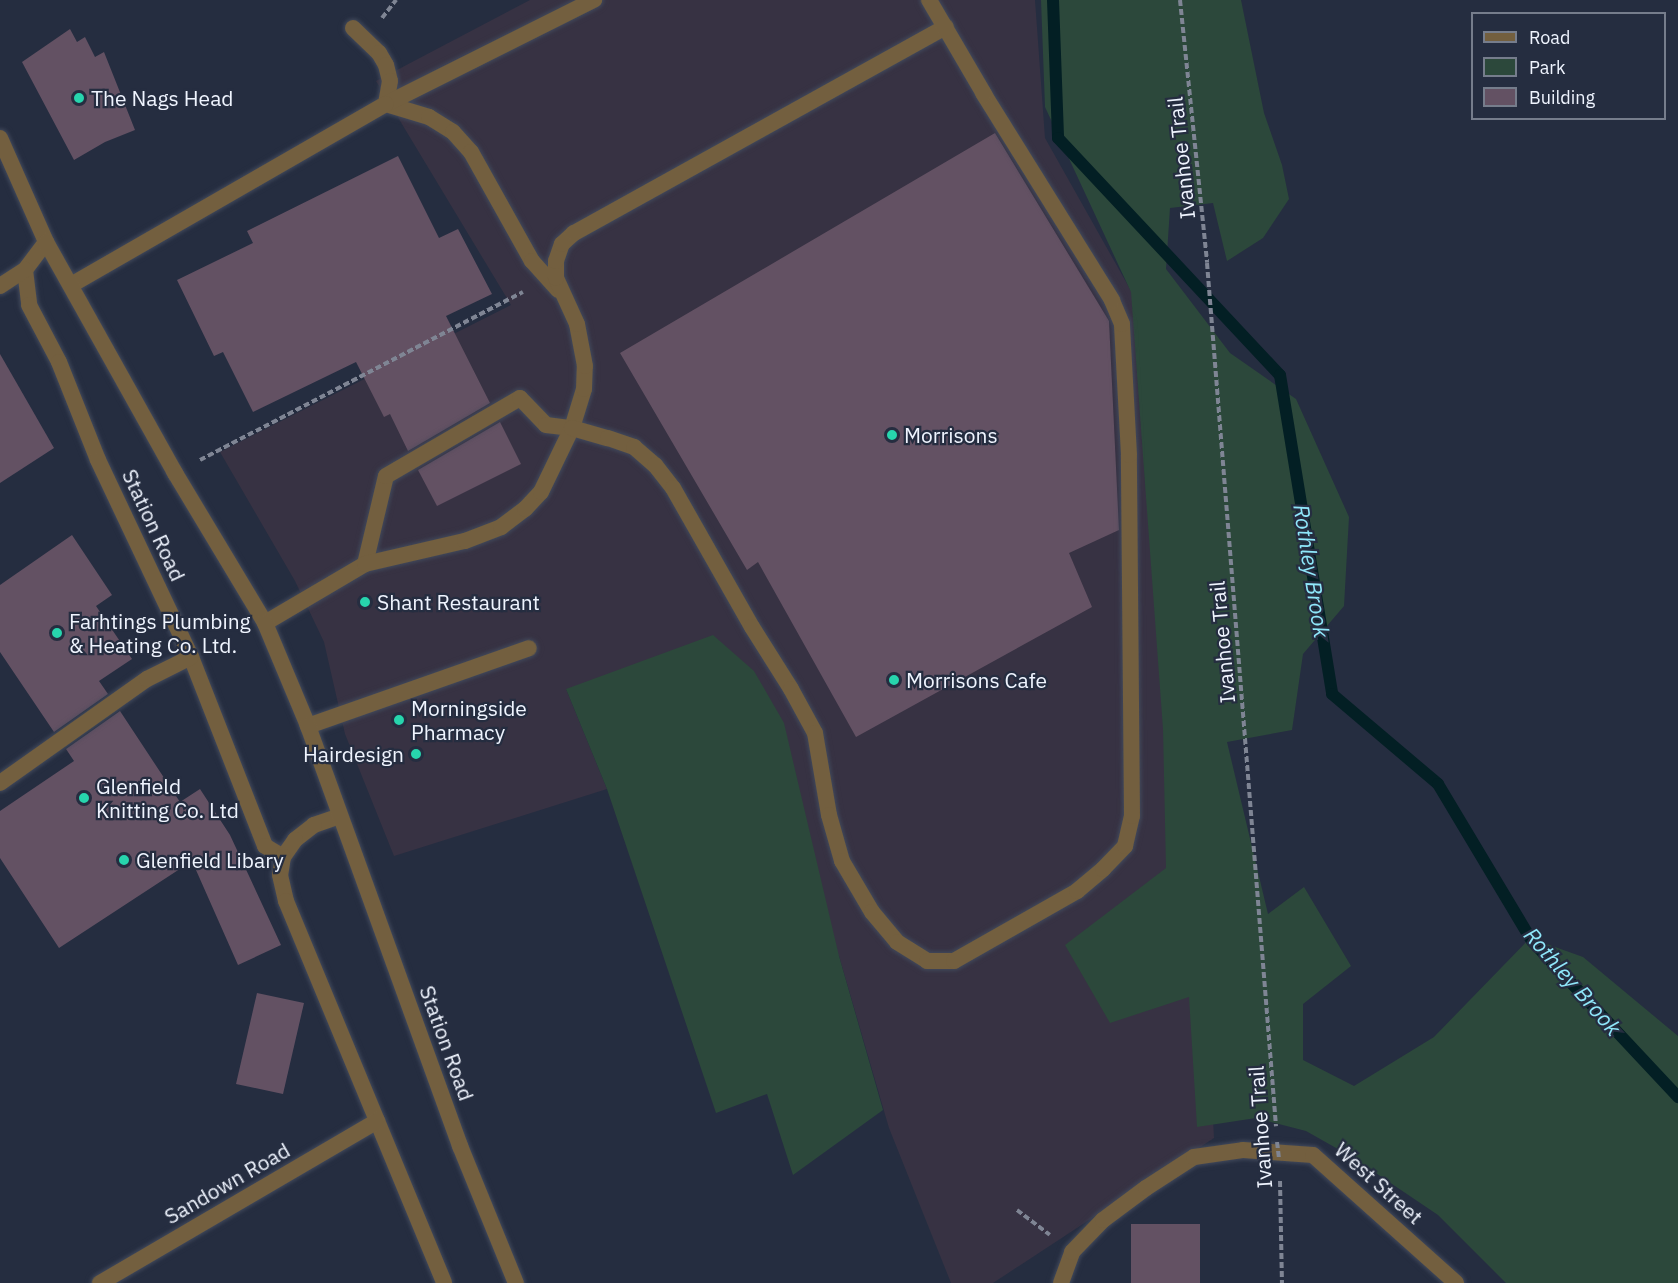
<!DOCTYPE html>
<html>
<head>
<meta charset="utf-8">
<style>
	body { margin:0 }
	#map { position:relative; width:1678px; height:1283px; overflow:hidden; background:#252d40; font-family:"IBM Plex Sans",sans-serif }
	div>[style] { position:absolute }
	.commercial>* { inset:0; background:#373243 }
	.green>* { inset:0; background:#2c483b }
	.stream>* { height:12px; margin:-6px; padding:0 6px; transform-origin:6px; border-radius:6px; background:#031f24 }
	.building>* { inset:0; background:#635163 }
	.path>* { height:4px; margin-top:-2px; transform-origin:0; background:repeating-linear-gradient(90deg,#7f8594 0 6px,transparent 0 9px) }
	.roads { filter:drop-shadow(0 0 2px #41495b) drop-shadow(0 0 2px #41495b) }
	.service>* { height:16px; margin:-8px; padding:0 8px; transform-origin:8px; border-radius:8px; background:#735f3f }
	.minor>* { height:16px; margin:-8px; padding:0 8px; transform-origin:8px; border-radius:8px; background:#735f3f }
	.tertiary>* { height:16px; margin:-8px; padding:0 8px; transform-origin:8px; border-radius:8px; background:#735f3f }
	.path-bridge>* { height:4px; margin-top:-2px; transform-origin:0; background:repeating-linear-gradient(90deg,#7f8594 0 6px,transparent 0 9px) }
	.dots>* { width:16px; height:16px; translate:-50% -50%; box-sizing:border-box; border:3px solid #252d40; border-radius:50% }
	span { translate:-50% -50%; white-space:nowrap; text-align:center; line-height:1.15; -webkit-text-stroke:4.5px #252d40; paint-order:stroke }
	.poi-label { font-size:21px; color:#eff4fe }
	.left { translate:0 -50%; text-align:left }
	.right { translate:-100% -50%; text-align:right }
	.street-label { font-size:21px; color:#eff4fe }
	.water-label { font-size:22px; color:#8fe7fa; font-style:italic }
	.legend { position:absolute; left:1471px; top:12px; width:195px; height:108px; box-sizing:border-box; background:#252d40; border:2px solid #767d8c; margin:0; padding:8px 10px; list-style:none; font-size:18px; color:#eff4fe }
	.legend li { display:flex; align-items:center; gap:12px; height:30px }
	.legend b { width:30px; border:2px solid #767d8c }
</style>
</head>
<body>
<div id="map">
	<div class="commercial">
		<i style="clip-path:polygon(530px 0,1035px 0,1045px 138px,1175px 369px,1214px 1138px,993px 1283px,951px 1283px,889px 1128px,839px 956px,566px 689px,607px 789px,394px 856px,345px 734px,324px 642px,295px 581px,220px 452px,511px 305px,376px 81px)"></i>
	</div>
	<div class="green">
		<i style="clip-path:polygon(1041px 0,1241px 0,1264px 113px,1282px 165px,1289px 199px,1263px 238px,1227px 261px,1213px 203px,1170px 208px,1166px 269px,1230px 353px,1296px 399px,1349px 517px,1344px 606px,1303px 654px,1292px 730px,1227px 742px,1268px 914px,1304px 887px,1351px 966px,1303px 1004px,1303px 1060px,1354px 1086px,1434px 1037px,1530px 938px,1583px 957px,1678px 1036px,1678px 1283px,1506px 1283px,1438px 1215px,1352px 1157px,1306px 1131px,1256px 1118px,1197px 1127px,1189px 997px,1110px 1023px,1065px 945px,1166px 868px,1163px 729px,1131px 292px,1045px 107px)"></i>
		<i style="clip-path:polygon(713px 635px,754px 671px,784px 723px,839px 956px,883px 1110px,793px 1175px,767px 1094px,716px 1113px,607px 789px,566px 689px)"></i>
	</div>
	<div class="stream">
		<i style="left:1053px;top:0;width:138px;rotate:87.9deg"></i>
		<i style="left:1058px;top:138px;width:325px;rotate:46.9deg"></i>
		<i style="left:1280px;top:375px;width:323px;rotate:80.7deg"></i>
		<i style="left:1332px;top:694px;width:139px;rotate:40.3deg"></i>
		<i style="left:1438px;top:784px;width:183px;rotate:59.1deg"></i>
		<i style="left:1532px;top:941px;width:214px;rotate:46.9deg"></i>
	</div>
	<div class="building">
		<i style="clip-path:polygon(70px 29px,77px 42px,85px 37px,95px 57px,104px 52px,135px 130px,105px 142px,74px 160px,22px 62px)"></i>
		<i style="clip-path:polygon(995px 133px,1109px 321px,1119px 530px,1069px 553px,1092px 607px,856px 737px,758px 562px,747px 570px,620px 353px)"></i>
		<i style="clip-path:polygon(398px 156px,439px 238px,458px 229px,492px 294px,446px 316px,490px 403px,408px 451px,390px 414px,384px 417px,356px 362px,253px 412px,223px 352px,214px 356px,177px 280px,253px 243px,247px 231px)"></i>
		<i style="clip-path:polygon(0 354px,54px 448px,0 483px)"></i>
		<i style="clip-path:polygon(500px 422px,521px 464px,437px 506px,418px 470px)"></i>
		<i style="clip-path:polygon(72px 535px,112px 595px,96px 606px,132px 659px,99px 681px,108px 694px,54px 732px,0 652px,0 585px)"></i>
		<i style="clip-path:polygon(120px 711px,180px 802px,200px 789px,230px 835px,281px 945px,238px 965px,192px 861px,59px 948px,0 858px,0 811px,74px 761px,66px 749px)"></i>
		<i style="clip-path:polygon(257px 993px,304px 1003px,283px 1094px,236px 1084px)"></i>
		<i style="clip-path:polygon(1131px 1224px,1200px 1224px,1200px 1283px,1131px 1283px)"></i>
	</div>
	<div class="path">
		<i style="left:1180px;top:0;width:264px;rotate:84.1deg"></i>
		<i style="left:1207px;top:263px;width:866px;rotate:85.43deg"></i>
		<i style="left:382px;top:18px;width:23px;rotate:-52deg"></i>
		<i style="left:200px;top:460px;width:364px;rotate:-27.5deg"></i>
		<i style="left:1280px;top:1181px;width:102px;rotate:88.9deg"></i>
		<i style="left:1017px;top:1210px;width:41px;rotate:37.1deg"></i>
	</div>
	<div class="roads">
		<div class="service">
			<i style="left:353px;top:28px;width:36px;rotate:44deg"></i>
			<i style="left:379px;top:53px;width:14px;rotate:60deg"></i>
			<i style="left:386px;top:65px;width:16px;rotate:76deg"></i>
			<i style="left:390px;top:81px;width:23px;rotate:100deg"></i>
			<i style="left:386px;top:104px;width:45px;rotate:16.8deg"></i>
			<i style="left:429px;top:117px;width:28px;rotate:32deg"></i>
			<i style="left:453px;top:132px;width:27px;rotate:48deg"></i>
			<i style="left:471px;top:152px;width:125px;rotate:60.8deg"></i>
			<i style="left:532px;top:261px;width:39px;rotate:48deg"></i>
			<i style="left:386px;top:104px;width:233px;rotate:-26.6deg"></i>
			<i style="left:46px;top:242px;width:35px;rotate:127deg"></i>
			<i style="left:25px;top:270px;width:35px;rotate:83deg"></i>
			<i style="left:29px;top:305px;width:64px;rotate:62.2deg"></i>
			<i style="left:59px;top:362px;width:105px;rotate:68.3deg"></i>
			<i style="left:98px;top:460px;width:218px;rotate:64.7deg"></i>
			<i style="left:191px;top:657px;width:203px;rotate:68.6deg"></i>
			<i style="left:265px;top:846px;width:21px;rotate:31deg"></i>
			<i style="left:0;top:286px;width:30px;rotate:-33deg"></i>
			<i style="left:365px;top:564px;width:90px;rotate:-76.6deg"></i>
			<i style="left:386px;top:476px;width:155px;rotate:-30.2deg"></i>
			<i style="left:520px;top:398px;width:37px;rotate:46deg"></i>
			<i style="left:546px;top:425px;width:26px;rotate:7deg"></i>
			<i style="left:572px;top:428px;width:41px;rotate:-72.9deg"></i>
			<i style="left:584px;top:389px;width:23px;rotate:-88deg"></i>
			<i style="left:585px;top:366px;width:43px;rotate:-100.8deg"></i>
			<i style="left:577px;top:324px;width:51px;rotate:-114.5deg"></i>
			<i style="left:556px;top:278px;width:17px;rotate:-90deg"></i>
			<i style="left:556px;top:261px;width:18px;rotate:-71deg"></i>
			<i style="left:562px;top:244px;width:16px;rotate:-43deg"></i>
			<i style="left:574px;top:233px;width:425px;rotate:-29deg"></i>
			<i style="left:265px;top:623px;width:116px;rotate:-30.5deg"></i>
			<i style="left:365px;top:564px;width:103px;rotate:-13deg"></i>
			<i style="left:465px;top:541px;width:39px;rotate:-21deg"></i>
			<i style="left:501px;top:527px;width:30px;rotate:-37deg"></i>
			<i style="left:525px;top:509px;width:23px;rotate:-47deg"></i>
			<i style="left:541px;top:492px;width:71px;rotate:-64.2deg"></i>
			<i style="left:572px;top:428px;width:37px;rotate:16deg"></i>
			<i style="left:608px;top:438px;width:28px;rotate:19deg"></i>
			<i style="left:634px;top:447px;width:28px;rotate:41deg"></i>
			<i style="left:655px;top:465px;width:29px;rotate:52deg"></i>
			<i style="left:673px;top:488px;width:160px;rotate:60.4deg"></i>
			<i style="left:752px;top:627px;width:73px;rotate:57.8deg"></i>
			<i style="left:791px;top:689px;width:50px;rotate:61.4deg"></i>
			<i style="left:815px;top:733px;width:83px;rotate:80.3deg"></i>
			<i style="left:829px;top:815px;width:48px;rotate:74.2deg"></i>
			<i style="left:842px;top:861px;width:59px;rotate:59.5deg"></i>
			<i style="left:872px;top:912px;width:39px;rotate:50deg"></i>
			<i style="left:897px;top:942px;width:36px;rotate:32deg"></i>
			<i style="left:927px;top:961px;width:27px"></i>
			<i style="left:954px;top:961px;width:142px;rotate:-29.6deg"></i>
			<i style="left:1077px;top:891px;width:34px;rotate:-40deg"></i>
			<i style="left:1103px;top:869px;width:32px;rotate:-46deg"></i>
			<i style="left:1125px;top:846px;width:31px;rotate:-77deg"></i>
			<i style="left:1132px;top:816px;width:361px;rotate:-90.5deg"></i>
			<i style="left:1129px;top:455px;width:131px;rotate:-93.1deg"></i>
			<i style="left:1122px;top:324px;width:26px;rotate:-113deg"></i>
			<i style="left:1112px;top:300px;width:243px;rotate:-121.9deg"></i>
			<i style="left:984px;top:94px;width:109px;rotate:-120.3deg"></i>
			<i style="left:308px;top:726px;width:234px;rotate:-19.4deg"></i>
			<i style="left:0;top:783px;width:180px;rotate:-35.3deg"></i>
			<i style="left:147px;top:679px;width:49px;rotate:-26.6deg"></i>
		</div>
		<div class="minor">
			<i style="left:71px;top:285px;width:363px;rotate:-29.9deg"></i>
			<i style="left:340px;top:816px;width:28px;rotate:161deg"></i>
			<i style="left:314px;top:825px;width:24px;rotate:142deg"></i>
			<i style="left:295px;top:840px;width:21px;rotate:125deg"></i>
			<i style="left:283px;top:857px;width:18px;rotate:99deg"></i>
			<i style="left:280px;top:875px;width:27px;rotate:77deg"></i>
			<i style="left:286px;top:901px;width:413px;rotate:67.5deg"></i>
			<i style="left:100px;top:1283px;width:321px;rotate:-30.3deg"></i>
			<i style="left:1061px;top:1283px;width:33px;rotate:-70deg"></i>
			<i style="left:1072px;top:1252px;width:45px;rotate:-45.9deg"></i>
			<i style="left:1103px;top:1220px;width:54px;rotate:-36.7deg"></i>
			<i style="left:1146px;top:1188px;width:57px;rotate:-32.9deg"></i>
			<i style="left:1194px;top:1157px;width:49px;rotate:-8.1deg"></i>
			<i style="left:1243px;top:1150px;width:70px;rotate:4.1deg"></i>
			<i style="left:1313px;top:1155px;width:192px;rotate:41.8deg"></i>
		</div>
		<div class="tertiary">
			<i style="left:0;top:138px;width:114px;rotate:66.1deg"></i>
			<i style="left:46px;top:242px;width:265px;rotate:60.8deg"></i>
			<i style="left:175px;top:473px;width:175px;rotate:59deg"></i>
			<i style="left:265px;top:623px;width:112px;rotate:67.3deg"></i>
			<i style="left:308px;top:726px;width:447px;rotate:70.1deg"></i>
			<i style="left:460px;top:1146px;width:148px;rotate:67.8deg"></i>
		</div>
	</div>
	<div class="path-bridge">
		<i style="left:1277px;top:1142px;width:17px;rotate:83deg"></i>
	</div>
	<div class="dots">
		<i style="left:79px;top:98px;background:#27d5ad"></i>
		<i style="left:892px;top:435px;background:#27d5ad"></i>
		<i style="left:365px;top:602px;background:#27d5ad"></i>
		<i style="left:57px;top:633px;background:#27d5ad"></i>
		<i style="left:894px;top:680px;background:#27d5ad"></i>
		<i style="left:399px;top:720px;background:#27d5ad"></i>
		<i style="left:416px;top:754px;background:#27d5ad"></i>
		<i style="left:84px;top:798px;background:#27d5ad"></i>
		<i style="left:124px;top:860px;background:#27d5ad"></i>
	</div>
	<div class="poi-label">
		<span class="left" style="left:91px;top:98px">The Nags Head</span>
		<span class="left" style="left:904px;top:435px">Morrisons</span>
		<span class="left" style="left:377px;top:602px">Shant Restaurant</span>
		<span class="left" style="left:69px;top:633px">Farhtings Plumbing<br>&amp; Heating Co. Ltd.</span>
		<span class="left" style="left:906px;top:680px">Morrisons Cafe</span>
		<span class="left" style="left:411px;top:720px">Morningside<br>Pharmacy</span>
		<span class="right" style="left:404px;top:754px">Hairdesign</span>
		<span class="left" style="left:96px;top:798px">Glenfield<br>Knitting Co. Ltd</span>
		<span class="left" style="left:136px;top:860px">Glenfield Libary</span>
	</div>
	<div class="street-label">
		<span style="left:1181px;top:158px;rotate:-96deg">Ivanhoe Trail</span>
		<span style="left:154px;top:525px;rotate:65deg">Station Road</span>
		<span style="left:1222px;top:642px;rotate:-95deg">Ivanhoe Trail</span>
		<span style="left:447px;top:1043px;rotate:70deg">Station Road</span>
		<span style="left:1260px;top:1127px;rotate:-94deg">Ivanhoe Trail</span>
		<span style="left:227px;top:1183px;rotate:-30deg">Sandown Road</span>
		<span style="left:1379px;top:1183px;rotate:42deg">West Street</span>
	</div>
	<div class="water-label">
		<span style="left:1312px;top:571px;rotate:81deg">Rothley Brook</span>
		<span style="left:1573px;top:981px;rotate:49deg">Rothley Brook</span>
	</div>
	<ul class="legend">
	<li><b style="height:8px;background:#735f3f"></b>Road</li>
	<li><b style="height:16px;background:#2c483b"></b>Park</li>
	<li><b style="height:16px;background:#635163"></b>Building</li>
	</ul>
</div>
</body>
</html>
